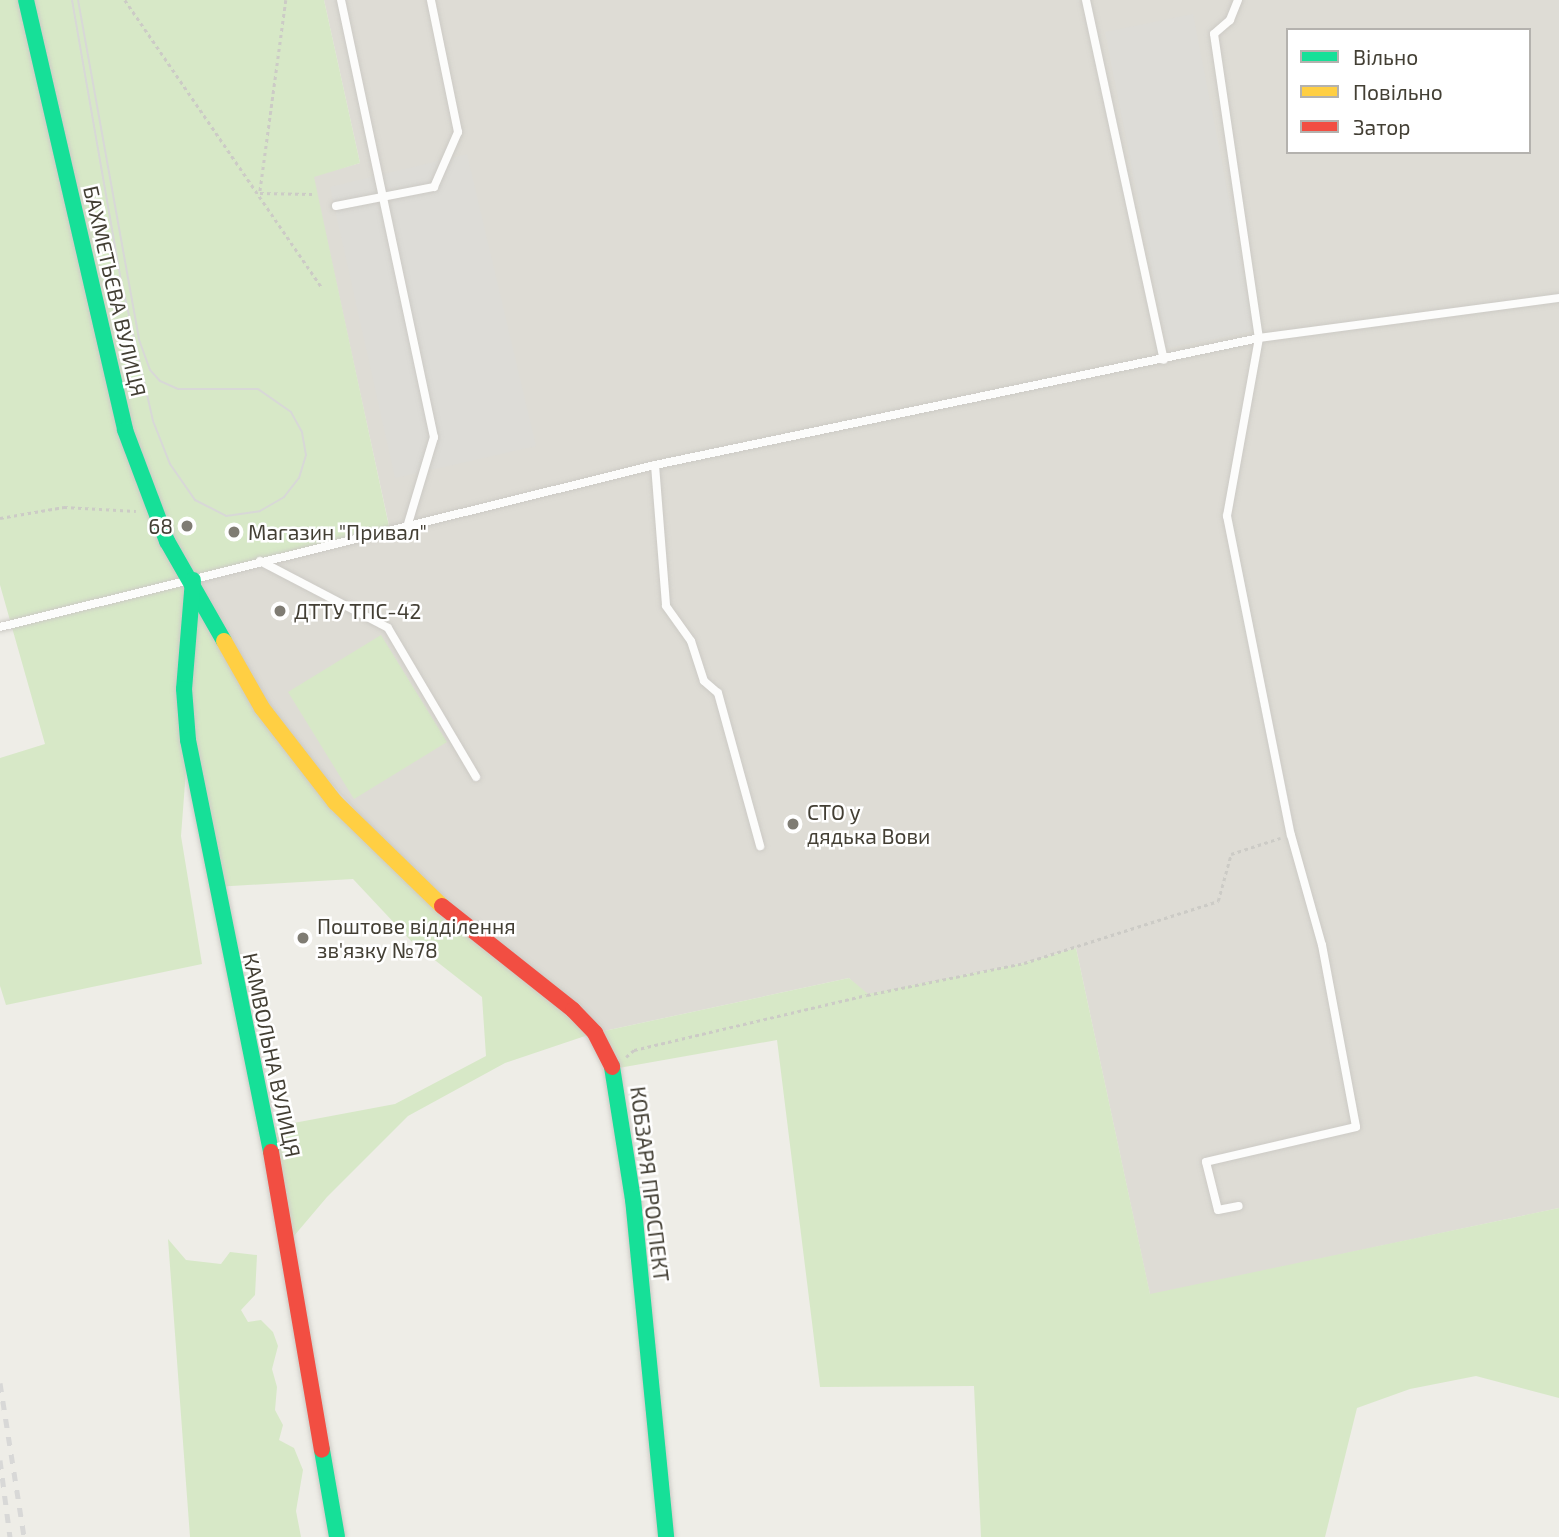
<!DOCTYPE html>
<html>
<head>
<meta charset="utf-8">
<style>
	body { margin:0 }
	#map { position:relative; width:1559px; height:1537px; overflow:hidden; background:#eeede7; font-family:"Exo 2",sans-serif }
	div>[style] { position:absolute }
	.industrial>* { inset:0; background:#dedcd5 }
	.green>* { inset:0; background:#d7e8c7 }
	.parking>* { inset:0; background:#dddcd7 }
	.path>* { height:2.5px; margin-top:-1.25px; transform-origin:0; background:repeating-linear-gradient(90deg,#cccbc6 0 3.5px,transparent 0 7px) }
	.roads { filter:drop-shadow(0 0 2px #cccac5) drop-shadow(0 0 2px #cccac5) }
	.lane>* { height:8px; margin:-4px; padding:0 4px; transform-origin:4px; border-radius:4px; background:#fcfcfb }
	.fast>* { height:16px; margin:-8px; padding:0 8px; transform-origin:8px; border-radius:8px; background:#16e098 }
	.slow>* { height:16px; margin:-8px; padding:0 8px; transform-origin:8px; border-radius:8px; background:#ffcf43 }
	.jam>* { height:16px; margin:-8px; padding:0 8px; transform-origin:8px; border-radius:8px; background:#f24e42 }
	.tram>* { height:2px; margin:-1px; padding:0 1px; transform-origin:1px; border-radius:1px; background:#d8d8d7 }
	.rail>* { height:5px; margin-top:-2.5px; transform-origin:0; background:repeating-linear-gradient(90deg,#d8d8d7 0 9px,transparent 0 18px) }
	.dots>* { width:19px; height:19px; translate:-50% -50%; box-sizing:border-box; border:4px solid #fff; border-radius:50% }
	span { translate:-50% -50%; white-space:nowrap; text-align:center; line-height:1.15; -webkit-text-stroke:5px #fff; paint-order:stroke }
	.street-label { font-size:21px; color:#433f34 }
	.poi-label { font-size:21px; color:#433f34 }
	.right { translate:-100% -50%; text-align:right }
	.left { translate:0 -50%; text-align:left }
	.legend { position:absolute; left:1286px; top:28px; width:245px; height:126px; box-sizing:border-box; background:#fff; border:2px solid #b4b2ae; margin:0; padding:9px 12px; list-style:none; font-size:21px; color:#433f34 }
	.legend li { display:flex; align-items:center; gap:14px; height:35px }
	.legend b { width:35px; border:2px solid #b4b2ae }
</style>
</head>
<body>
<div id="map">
	<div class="industrial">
		<i style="clip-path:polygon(evenodd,324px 0,1559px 0,1559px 1208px,1150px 1295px,1076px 948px,1024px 963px,867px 995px,849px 978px,595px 1033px,446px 909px,262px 708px,193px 581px,390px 530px,313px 176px,360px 163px,324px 0,1288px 30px,1529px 30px,1529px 152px,1288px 152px,1288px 30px)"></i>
	</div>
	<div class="green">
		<i style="clip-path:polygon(0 0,324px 0,360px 163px,314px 177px,390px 531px,194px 580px,262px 708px,335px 802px,595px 1033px,849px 978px,868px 994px,1024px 963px,1076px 948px,1150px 1294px,1559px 1208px,1559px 1398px,1476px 1376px,1410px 1389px,1357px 1408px,1325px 1537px,981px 1537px,974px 1386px,820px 1387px,777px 1040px,613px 1069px,594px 1033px,505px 1063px,408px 1116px,327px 1197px,288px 1243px,267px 1128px,395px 1104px,486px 1056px,482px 997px,413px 943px,353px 879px,215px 887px,188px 744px,181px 836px,202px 964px,6px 1005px,0 986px,0 758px,45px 744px,0 585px)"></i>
		<i style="clip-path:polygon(381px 635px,447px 742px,354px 799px,288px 692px)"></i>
		<i style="clip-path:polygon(168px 1239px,186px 1260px,221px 1264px,230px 1252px,257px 1255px,255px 1295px,241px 1310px,248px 1322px,261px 1320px,273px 1332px,278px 1346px,272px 1369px,277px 1387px,275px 1410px,283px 1425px,279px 1440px,294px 1448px,303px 1470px,296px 1511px,301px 1537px,190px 1537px)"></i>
	</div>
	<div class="parking">
		<i style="clip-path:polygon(1193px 14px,1255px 331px,1167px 348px,1105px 32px)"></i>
		<i style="clip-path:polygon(467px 154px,536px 446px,395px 478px,330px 187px)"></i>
	</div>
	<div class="path">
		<i style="left:125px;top:0;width:347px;rotate:55.6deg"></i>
		<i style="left:286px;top:0;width:195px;rotate:97.7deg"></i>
		<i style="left:260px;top:193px;width:52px;rotate:1.1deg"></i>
		<i style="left:0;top:518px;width:65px;rotate:-9.8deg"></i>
		<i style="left:64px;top:507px;width:72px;rotate:3.2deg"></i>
		<i style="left:626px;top:1057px;width:11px;rotate:-41deg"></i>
		<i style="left:634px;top:1050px;width:239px;rotate:-13.3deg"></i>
		<i style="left:867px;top:995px;width:160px;rotate:-11.5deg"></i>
		<i style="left:1024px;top:963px;width:204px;rotate:-17.7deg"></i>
		<i style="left:1218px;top:901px;width:49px;rotate:-74.5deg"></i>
		<i style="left:1231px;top:854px;width:52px;rotate:-18.1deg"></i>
	</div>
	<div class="roads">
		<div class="lane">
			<i style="left:341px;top:0;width:447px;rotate:78deg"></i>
			<i style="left:434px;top:437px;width:94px;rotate:106.7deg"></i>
			<i style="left:1086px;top:0;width:368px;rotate:77.8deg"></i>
			<i style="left:1238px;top:0;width:22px;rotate:112deg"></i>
			<i style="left:1230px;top:20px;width:21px;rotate:139deg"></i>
			<i style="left:1214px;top:34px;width:307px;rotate:81.6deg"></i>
			<i style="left:1259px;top:338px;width:181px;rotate:100.2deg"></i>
			<i style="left:1227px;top:516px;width:325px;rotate:78.7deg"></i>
			<i style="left:1291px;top:835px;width:114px;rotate:74.3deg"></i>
			<i style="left:1322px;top:945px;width:185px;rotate:79.4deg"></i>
			<i style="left:1356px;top:1127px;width:154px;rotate:166.9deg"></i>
			<i style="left:1206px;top:1162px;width:49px;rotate:76deg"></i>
			<i style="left:1218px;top:1210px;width:21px;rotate:-11deg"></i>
			<i style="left:336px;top:206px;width:100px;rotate:-11deg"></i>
			<i style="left:434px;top:187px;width:60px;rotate:-66.4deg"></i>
			<i style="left:458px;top:132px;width:135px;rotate:-101.6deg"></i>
			<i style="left:655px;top:465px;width:141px;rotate:85.5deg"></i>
			<i style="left:666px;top:606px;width:43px;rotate:54.5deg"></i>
			<i style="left:691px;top:641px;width:42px;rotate:72deg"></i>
			<i style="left:704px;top:681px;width:18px;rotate:41deg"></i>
			<i style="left:718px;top:693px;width:159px;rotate:74.6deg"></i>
			<i style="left:260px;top:561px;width:144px;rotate:27.6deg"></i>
			<i style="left:388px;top:628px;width:173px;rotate:59.4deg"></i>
			<i style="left:0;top:627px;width:675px;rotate:-13.89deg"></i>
			<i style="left:655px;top:465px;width:617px;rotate:-11.87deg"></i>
			<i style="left:1259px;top:338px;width:303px;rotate:-7.6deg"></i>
		</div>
		<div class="fast">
			<i style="left:26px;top:0;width:441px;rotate:77deg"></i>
			<i style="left:125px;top:430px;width:119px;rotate:69.3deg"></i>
			<i style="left:167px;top:541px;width:115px;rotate:60.3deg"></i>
			<i style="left:193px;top:580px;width:109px;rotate:94.7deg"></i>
			<i style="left:184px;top:689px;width:51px;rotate:85.5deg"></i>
			<i style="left:188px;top:740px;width:420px;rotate:78.6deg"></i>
			<i style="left:612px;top:1067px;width:134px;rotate:81deg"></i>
			<i style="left:633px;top:1199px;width:340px;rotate:84.4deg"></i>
			<i style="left:322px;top:1450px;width:88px;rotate:80.2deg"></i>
		</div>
		<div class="slow">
			<i style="left:224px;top:641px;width:77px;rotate:60.4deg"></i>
			<i style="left:262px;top:708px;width:119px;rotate:52.2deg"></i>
			<i style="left:335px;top:802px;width:149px;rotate:44.2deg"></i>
		</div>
		<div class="jam">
			<i style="left:442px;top:906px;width:167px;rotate:38.4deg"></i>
			<i style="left:573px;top:1010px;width:32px;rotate:46deg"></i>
			<i style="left:595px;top:1033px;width:38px;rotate:63deg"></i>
			<i style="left:271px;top:1152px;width:302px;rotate:80.3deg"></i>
		</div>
	</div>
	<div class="tram">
		<i style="left:72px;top:0;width:284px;rotate:80.1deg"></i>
		<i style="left:121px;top:280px;width:145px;rotate:77.2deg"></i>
		<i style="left:153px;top:421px;width:46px;rotate:68.4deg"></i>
		<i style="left:170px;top:464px;width:44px;rotate:55.2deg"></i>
		<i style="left:195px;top:500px;width:35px;rotate:27deg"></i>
		<i style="left:226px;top:516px;width:34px;rotate:-8deg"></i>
		<i style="left:260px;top:511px;width:28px;rotate:-30deg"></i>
		<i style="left:284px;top:497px;width:24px;rotate:-52deg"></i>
		<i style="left:299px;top:478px;width:24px;rotate:-73deg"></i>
		<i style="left:306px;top:455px;width:23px;rotate:-100deg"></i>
		<i style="left:302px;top:432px;width:23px;rotate:-119deg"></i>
		<i style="left:291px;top:412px;width:40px;rotate:-145.1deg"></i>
		<i style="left:258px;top:389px;width:80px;rotate:180deg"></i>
		<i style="left:178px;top:389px;width:20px;rotate:-156deg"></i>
		<i style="left:160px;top:381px;width:15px;rotate:-132deg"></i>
		<i style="left:150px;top:370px;width:33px;rotate:-110deg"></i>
		<i style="left:139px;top:339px;width:344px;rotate:-100.2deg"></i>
	</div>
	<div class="rail">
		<i style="left:0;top:1383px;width:156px;rotate:81.1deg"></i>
		<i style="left:0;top:1460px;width:78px;rotate:82.6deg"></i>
	</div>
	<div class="dots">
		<i style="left:187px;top:526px;background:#7f7c73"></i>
		<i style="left:234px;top:532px;background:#7f7c73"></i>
		<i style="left:280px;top:611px;background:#7f7c73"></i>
		<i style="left:793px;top:824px;background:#7f7c73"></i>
		<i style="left:303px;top:938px;background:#7f7c73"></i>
	</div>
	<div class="street-label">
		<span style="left:115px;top:291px;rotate:77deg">БАХМЕТЬЄВА ВУЛИЦЯ</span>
		<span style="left:272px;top:1055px;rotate:78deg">КАМВОЛЬНА ВУЛИЦЯ</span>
		<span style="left:650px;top:1184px;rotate:83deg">КОБЗАРЯ ПРОСПЕКТ</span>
	</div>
	<div class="poi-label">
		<span class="right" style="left:173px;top:526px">68</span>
		<span class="left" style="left:248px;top:532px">Магазин "Привал"</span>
		<span class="left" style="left:294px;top:611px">ДТТУ ТПС-42</span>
		<span class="left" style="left:807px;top:824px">СТО у<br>дядька Вови</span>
		<span class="left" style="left:317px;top:938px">Поштове відділення<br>зв'язку №78</span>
	</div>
	<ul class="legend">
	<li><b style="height:9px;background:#16e098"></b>Вільно</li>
	<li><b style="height:9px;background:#ffcf43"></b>Повільно</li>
	<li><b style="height:9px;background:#f24e42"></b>Затор</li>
	</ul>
</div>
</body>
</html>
